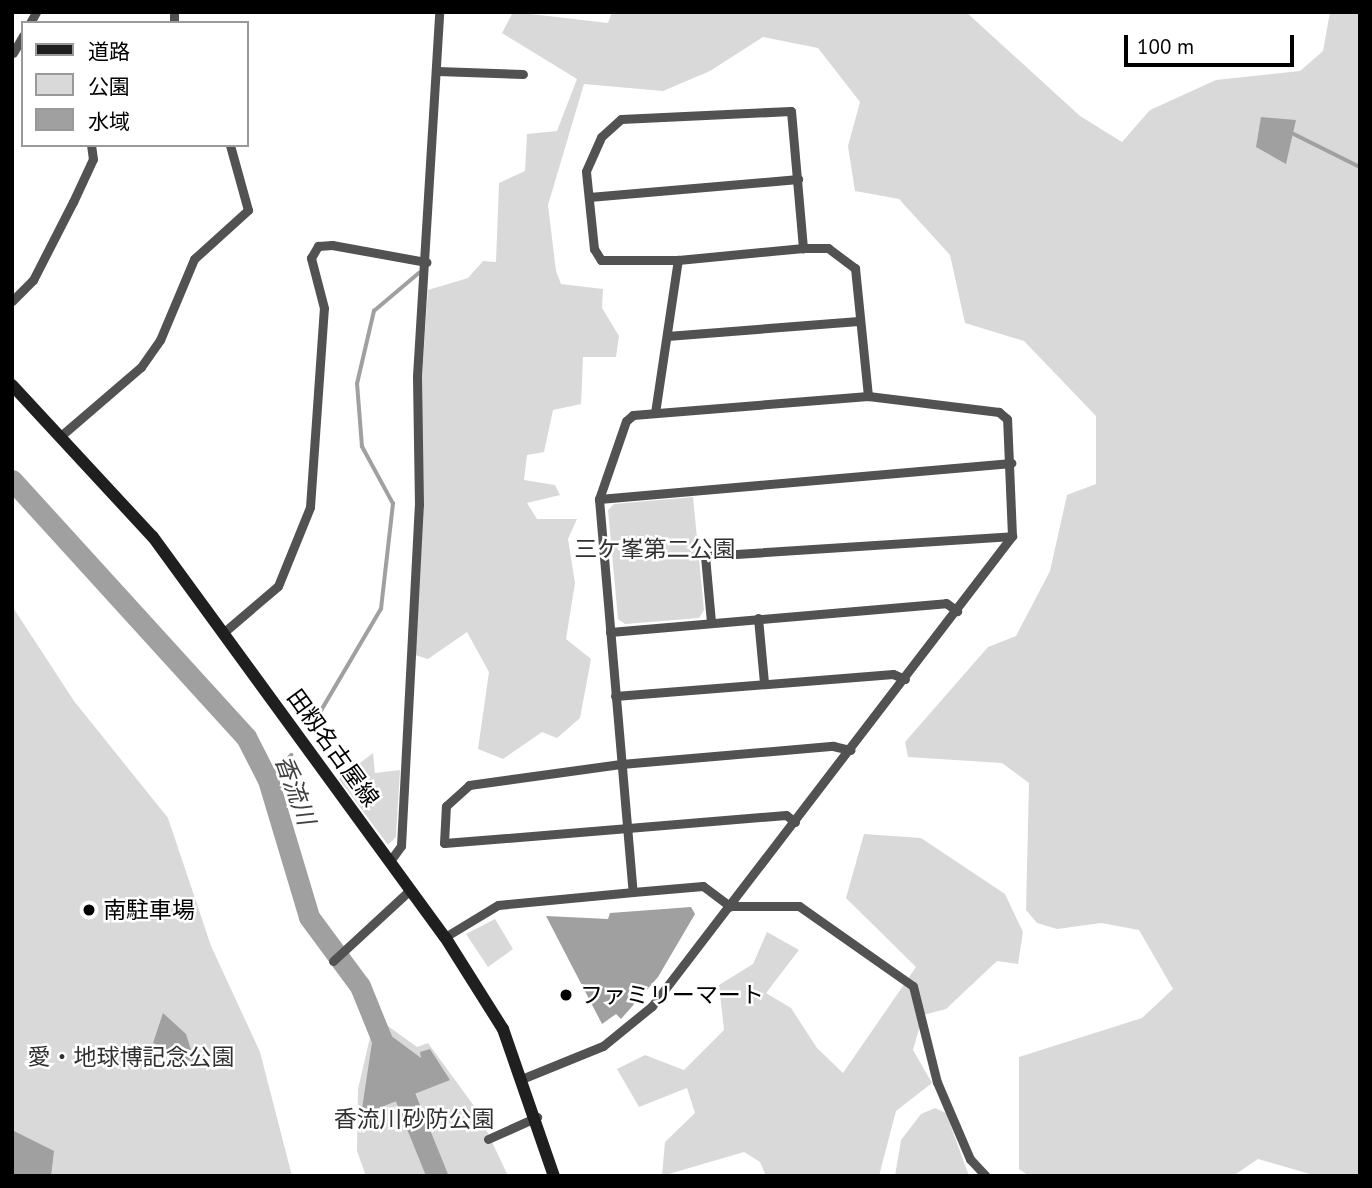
<!DOCTYPE html>
<html>
<head>
<meta charset="utf-8">
<style>
	body { margin:0 }
	#map { position:relative; width:1372px; height:1188px; overflow:hidden; background:#fff; font-family:"PT Sans","Noto Sans JP",sans-serif }
	div>[style] { position:absolute }
	.green>* { inset:0; background:#d9d9d9 }
	.water>* { inset:0; background:#a0a0a0 }
	.stream>* { height:3.5px; margin:-1.75px; padding:0 1.75px; transform-origin:1.75px; border-radius:1.75px; background:#a0a0a0 }
	.river>* { height:21px; margin:-10.5px; padding:0 10.5px; transform-origin:10.5px; border-radius:10.5px; background:#a0a0a0 }
	.street>* { height:9px; margin:-4.5px; padding:0 4.5px; transform-origin:4.5px; border-radius:4.5px; background:#525252 }
	.secondary>* { height:12px; margin:-6px; padding:0 6px; transform-origin:6px; border-radius:6px; background:#1f1f1f }
	.dots>* { width:19px; height:19px; translate:-50% -50%; box-sizing:border-box; border:4px solid #fff; border-radius:50% }
	span { translate:-50% -50%; white-space:nowrap; text-align:center; line-height:1.15; -webkit-text-stroke:5px #fff; paint-order:stroke }
	.park-label { font-size:23px; color:#303030 }
	.street-label { font-size:23px; color:#000 }
	.poi-label { font-size:23px; color:#000 }
	.left { translate:0 -50%; text-align:left }
	.water-label { font-size:24px; color:#414141; font-style:italic }
	.frame { position:absolute; inset:0; border:14px solid #000; pointer-events:none }
	.legend { position:absolute; left:21px; top:21px; width:228px; height:126px; box-sizing:border-box; background:#fff; border:2px solid #999; margin:0; padding:9px 12px; list-style:none; font-size:21px; color:#000 }
	.legend li { display:flex; align-items:center; gap:14px; height:35px }
	.legend b { width:35px; border:2px solid #999 }
	.scale { position:absolute; left:1124px; top:35px; width:170px; height:32px; box-sizing:border-box; border:4px solid #000; border-top:0; padding-left:9px; font-size:21px; line-height:24px; white-space:nowrap; color:#000; -webkit-text-stroke:5px #fff; paint-order:stroke }
</style>
</head>
<body>
<div id="map">
	<div class="green">
		<i style="clip-path:polygon(513px 12px,608px 23px,612px 12px,966px 12px,1080px 116px,1122px 142px,1150px 110px,1216px 80px,1300px 71px,1323px 51px,1330px 12px,1360px 12px,1360px 1176px,1317px 1176px,1258px 1159px,1233px 1176px,1029px 1176px,1019px 1169px,1019px 1057px,1142px 1018px,1173px 989px,1139px 930px,1101px 923px,1057px 929px,1037px 923px,1026px 910px,1029px 783px,1002px 763px,908px 757px,905px 742px,988px 647px,1016px 636px,1050px 571px,1067px 495px,1096px 484px,1096px 416px,1024px 341px,965px 323px,950px 255px,899px 199px,855px 191px,848px 146px,860px 102px,818px 48px,763px 37px,710px 71px,663px 91px,584px 84px,548px 205px,556px 271px,561px 284px,603px 289px,602px 308px,619px 336px,616px 357px,583px 357px,581px 404px,553px 410px,544px 452px,527px 455px,524px 480px,555px 485px,560px 495px,527px 503px,537px 519px,577px 519px,568px 539px,575px 583px,566px 639px,591px 659px,580px 718px,557px 738px,542px 732px,503px 759px,478px 749px,489px 672px,467px 632px,428px 659px,415px 655px,422px 376px,428px 290px,468px 278px,483px 261px,496px 262px,499px 183px,525px 171px,527px 134px,557px 131px,577px 79px,502px 33px)"></i>
		<i style="clip-path:polygon(693px 497px,704px 610px,699px 618px,625px 624px,618px 619px,608px 510px,614px 504px)"></i>
		<i style="clip-path:polygon(12px 606px,74px 701px,168px 818px,211px 946px,260px 1052px,292px 1176px,12px 1176px)"></i>
		<i style="clip-path:polygon(373px 753px,375px 773px,400px 770px,396px 837px,388px 845px,339px 779px)"></i>
		<i style="clip-path:polygon(864px 834px,921px 838px,1005px 894px,1023px 932px,1018px 964px,997px 961px,946px 1009px,923px 1015px,913px 1050px,932px 1083px,896px 1111px,879px 1176px,766px 1176px,760px 1162px,744px 1152px,662px 1176px,665px 1142px,695px 1113px,687px 1088px,639px 1107px,617px 1069px,645px 1055px,684px 1070px,724px 1030px,719px 985px,753px 964px,767px 932px,799px 950px,766px 993px,791px 1008px,817px 1048px,843px 1073px,916px 967px,846px 898px)"></i>
		<i style="clip-path:polygon(495px 919px,513px 949px,488px 967px,466px 934px)"></i>
		<i style="clip-path:polygon(388px 1026px,417px 1047px,428px 1043px,477px 1110px,508px 1176px,366px 1176px,357px 1151px,358px 1089px,371px 1033px)"></i>
		<i style="clip-path:polygon(935px 1108px,946px 1113px,969px 1176px,895px 1176px,901px 1140px,921px 1114px)"></i>
	</div>
	<div class="water">
		<i style="clip-path:polygon(1261px 117px,1296px 120px,1286px 164px,1256px 147px)"></i>
		<i style="clip-path:polygon(691px 907px,695px 914px,658px 977px,621px 1019px,616px 1014px,602px 1024px,546px 916px,608px 919px,610px 913px)"></i>
		<i style="clip-path:polygon(163px 1013px,186px 1034px,195px 1063px,153px 1043px)"></i>
		<i style="clip-path:polygon(386px 1032px,421px 1058px,420px 1052px,430px 1049px,450px 1080px,361px 1115px,373px 1036px)"></i>
		<i style="clip-path:polygon(12px 1130px,54px 1151px,51px 1176px,12px 1176px)"></i>
	</div>
	<div class="stream">
		<i style="left:1294px;top:134px;width:74px;rotate:26.6deg"></i>
		<i style="left:312px;top:726px;width:136px;rotate:-59.5deg"></i>
		<i style="left:381px;top:609px;width:106px;rotate:-83.5deg"></i>
		<i style="left:393px;top:504px;width:65px;rotate:-118.5deg"></i>
		<i style="left:362px;top:447px;width:63px;rotate:-94.5deg"></i>
		<i style="left:357px;top:384px;width:75px;rotate:-76.9deg"></i>
		<i style="left:374px;top:311px;width:59px;rotate:-40.2deg"></i>
		<i style="left:268px;top:780px;width:34px;rotate:-47deg"></i>
	</div>
	<div class="river">
		<i style="left:12px;top:480px;width:348px;rotate:47.7deg"></i>
		<i style="left:246px;top:737px;width:48px;rotate:62.9deg"></i>
		<i style="left:268px;top:780px;width:143px;rotate:73.3deg"></i>
		<i style="left:309px;top:917px;width:86px;rotate:53.5deg"></i>
		<i style="left:360px;top:986px;width:205px;rotate:67.9deg"></i>
	</div>
	<div class="street">
		<i style="left:174px;top:12px;width:11px;rotate:90deg"></i>
		<i style="left:30px;top:23px;width:13px;rotate:-61deg"></i>
		<i style="left:13px;top:53px;width:20px;rotate:-60deg"></i>
		<i style="left:437px;top:71px;width:86px;rotate:2deg"></i>
		<i style="left:589px;top:197px;width:210px;rotate:-4.9deg"></i>
		<i style="left:678px;top:260px;width:77px;rotate:180deg"></i>
		<i style="left:601px;top:260px;width:13px;rotate:-122deg"></i>
		<i style="left:594px;top:249px;width:78px;rotate:-95.9deg"></i>
		<i style="left:586px;top:171px;width:37px;rotate:-66deg"></i>
		<i style="left:601px;top:137px;width:27px;rotate:-42deg"></i>
		<i style="left:621px;top:119px;width:170px;rotate:-2.7deg"></i>
		<i style="left:791px;top:111px;width:138px;rotate:85deg"></i>
		<i style="left:12px;top:301px;width:30px;rotate:-45deg"></i>
		<i style="left:33px;top:280px;width:88px;rotate:-62.9deg"></i>
		<i style="left:73px;top:202px;width:47px;rotate:-65.1deg"></i>
		<i style="left:93px;top:159px;width:14px;rotate:-98deg"></i>
		<i style="left:667px;top:336px;width:192px;rotate:-4.5deg"></i>
		<i style="left:655px;top:413px;width:155px;rotate:-81.5deg"></i>
		<i style="left:678px;top:260px;width:126px;rotate:-5.5deg"></i>
		<i style="left:803px;top:248px;width:25px"></i>
		<i style="left:828px;top:248px;width:34px;rotate:37deg"></i>
		<i style="left:855px;top:268px;width:129px;rotate:84.2deg"></i>
		<i style="left:63px;top:434px;width:103px;rotate:-40.7deg"></i>
		<i style="left:141px;top:367px;width:33px;rotate:-55deg"></i>
		<i style="left:160px;top:340px;width:88px;rotate:-67.2deg"></i>
		<i style="left:194px;top:259px;width:73px;rotate:-42.2deg"></i>
		<i style="left:248px;top:210px;width:67px;rotate:-105.5deg"></i>
		<i style="left:599px;top:499px;width:414px;rotate:-5deg"></i>
		<i style="left:758px;top:618px;width:65px;rotate:84.7deg"></i>
		<i style="left:711px;top:622px;width:66px;rotate:-95.2deg"></i>
		<i style="left:705px;top:556px;width:308px;rotate:-3.7deg"></i>
		<i style="left:610px;top:632px;width:337px;rotate:-4.9deg"></i>
		<i style="left:946px;top:603px;width:14px;rotate:36deg"></i>
		<i style="left:223px;top:633px;width:72px;rotate:-40.5deg"></i>
		<i style="left:278px;top:586px;width:85px;rotate:-67.9deg"></i>
		<i style="left:310px;top:507px;width:199px;rotate:-86deg"></i>
		<i style="left:324px;top:308px;width:52px;rotate:-104.6deg"></i>
		<i style="left:311px;top:258px;width:14px;rotate:-60deg"></i>
		<i style="left:318px;top:246px;width:14px;rotate:-4deg"></i>
		<i style="left:332px;top:245px;width:96px;rotate:10.3deg"></i>
		<i style="left:615px;top:696px;width:279px;rotate:-4.5deg"></i>
		<i style="left:893px;top:674px;width:13px;rotate:23deg"></i>
		<i style="left:795px;top:822px;width:11px;rotate:-142deg"></i>
		<i style="left:786px;top:815px;width:343px;rotate:175.3deg"></i>
		<i style="left:444px;top:843px;width:37px;rotate:-87deg"></i>
		<i style="left:446px;top:806px;width:31px;rotate:-42deg"></i>
		<i style="left:469px;top:785px;width:153px;rotate:-7.9deg"></i>
		<i style="left:621px;top:764px;width:213px;rotate:-4.9deg"></i>
		<i style="left:833px;top:746px;width:18px;rotate:13deg"></i>
		<i style="left:390px;top:861px;width:19px;rotate:-54deg"></i>
		<i style="left:401px;top:846px;width:341px;rotate:-87deg"></i>
		<i style="left:419px;top:505px;width:129px;rotate:-90.9deg"></i>
		<i style="left:417px;top:376px;width:365px;rotate:-86.5deg"></i>
		<i style="left:445px;top:937px;width:62px;rotate:-31.1deg"></i>
		<i style="left:498px;top:905px;width:136px;rotate:-5.5deg"></i>
		<i style="left:633px;top:892px;width:70px;rotate:-4.9deg"></i>
		<i style="left:703px;top:886px;width:34px;rotate:37deg"></i>
		<i style="left:730px;top:906px;width:69px"></i>
		<i style="left:799px;top:906px;width:139px;rotate:35.1deg"></i>
		<i style="left:913px;top:986px;width:99px;rotate:76deg"></i>
		<i style="left:937px;top:1082px;width:84px;rotate:66.8deg"></i>
		<i style="left:970px;top:1159px;width:23px;rotate:47deg"></i>
		<i style="left:333px;top:961px;width:106px;rotate:-42.7deg"></i>
		<i style="left:524px;top:1078px;width:85px;rotate:-22.1deg"></i>
		<i style="left:603px;top:1046px;width:63px;rotate:-39.2deg"></i>
		<i style="left:652px;top:1006px;width:592px;rotate:-52.55deg"></i>
		<i style="left:1012px;top:536px;width:117px;rotate:-92.4deg"></i>
		<i style="left:1007px;top:419px;width:11px;rotate:-139deg"></i>
		<i style="left:999px;top:412px;width:132px;rotate:-173deg"></i>
		<i style="left:868px;top:396px;width:236px;rotate:175.4deg"></i>
		<i style="left:633px;top:415px;width:9px;rotate:139deg"></i>
		<i style="left:626px;top:421px;width:83px;rotate:109.1deg"></i>
		<i style="left:599px;top:499px;width:394px;rotate:85.1deg"></i>
		<i style="left:488px;top:1139px;width:54px;rotate:-24.2deg"></i>
	</div>
	<div class="secondary">
		<i style="left:12px;top:385px;width:207px;rotate:47.2deg"></i>
		<i style="left:153px;top:537px;width:495px;rotate:53.9deg"></i>
		<i style="left:445px;top:937px;width:109px;rotate:57.8deg"></i>
		<i style="left:503px;top:1029px;width:156px;rotate:70.9deg"></i>
	</div>
	<div class="dots">
		<i style="left:89px;top:910px;background:#000"></i>
		<i style="left:566px;top:995px;background:#000"></i>
	</div>
	<div class="park-label">
		<span style="left:655px;top:549px">三ケ峯第二公園</span>
		<span style="left:131px;top:1057px">愛・地球博記念公園</span>
		<span style="left:414px;top:1119px">香流川砂防公園</span>
	</div>
	<div class="street-label">
		<span style="left:333px;top:748px;rotate:54deg">田籾名古屋線</span>
	</div>
	<div class="poi-label">
		<span class="left" style="left:103px;top:910px">南駐車場</span>
		<span class="left" style="left:580px;top:995px">ファミリーマート</span>
	</div>
	<div class="water-label">
		<span style="left:295px;top:790px;rotate:70deg">香流川</span>
	</div>
	<div class="frame"></div>
	<ul class="legend">
	<li><b style="height:9px;background:#1f1f1f"></b>道路</li>
	<li><b style="height:19px;background:#d9d9d9"></b>公園</li>
	<li><b style="height:19px;background:#a0a0a0"></b>水域</li>
	</ul>
	<div class="scale">100 m</div>
</div>
</body>
</html>
